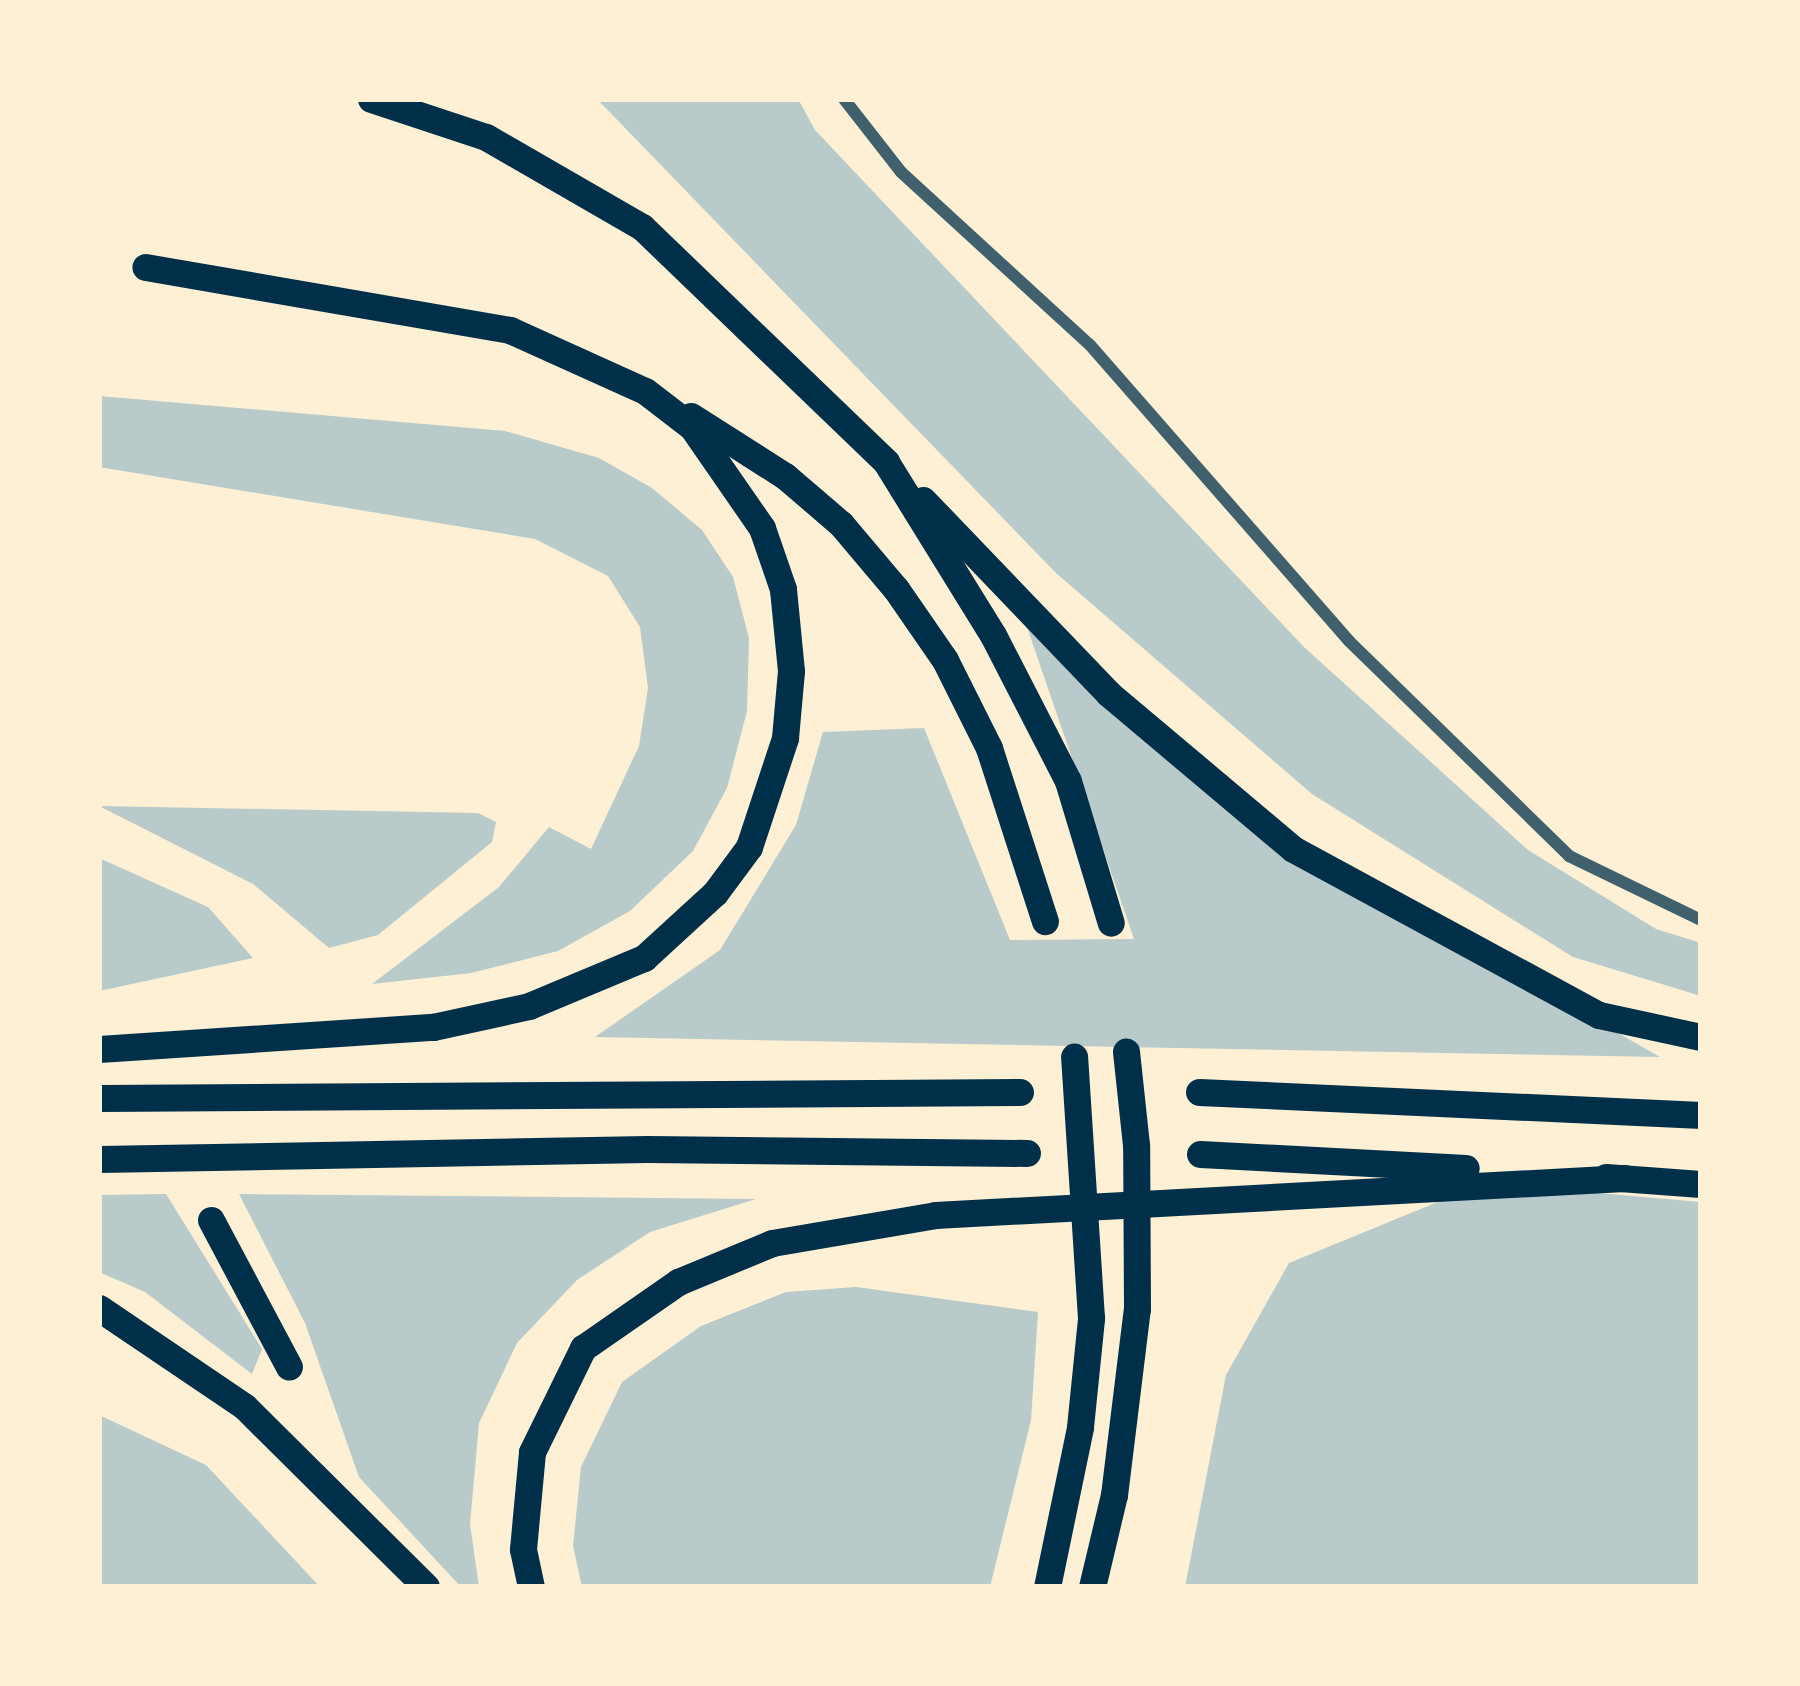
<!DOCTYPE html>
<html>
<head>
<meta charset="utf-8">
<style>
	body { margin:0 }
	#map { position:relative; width:1800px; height:1686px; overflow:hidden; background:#fdf0d5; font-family:Jost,sans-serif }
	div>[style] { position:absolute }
	.green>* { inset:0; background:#b9caca }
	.minor>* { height:12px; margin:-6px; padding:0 6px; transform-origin:6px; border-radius:6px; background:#3f606c }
	.motorway>* { height:27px; margin:-13.5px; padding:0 13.5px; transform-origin:13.5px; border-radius:13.5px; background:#003049 }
	span { translate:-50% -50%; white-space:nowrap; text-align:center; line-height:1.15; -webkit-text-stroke:10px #fdf0d5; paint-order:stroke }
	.frame { position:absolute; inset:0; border:102px solid #fdf0d5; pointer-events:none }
</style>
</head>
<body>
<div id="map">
	<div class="green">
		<i style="clip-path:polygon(597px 99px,798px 99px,815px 130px,1304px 647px,1528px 850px,1656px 929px,1701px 943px,1701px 996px,1573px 957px,1312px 794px,1056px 573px)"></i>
		<i style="clip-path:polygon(99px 396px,505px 431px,599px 458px,652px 488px,702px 530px,733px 577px,749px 638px,747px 711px,727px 788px,693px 851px,630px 911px,558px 951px,471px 973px,372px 984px,499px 887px,549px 827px,591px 849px,639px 746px,648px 688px,640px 627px,608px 576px,535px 539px,99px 467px)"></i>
		<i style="clip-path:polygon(1017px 598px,1149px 728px,1377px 895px,1660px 1057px,595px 1037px,720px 950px,796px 825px,823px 732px,924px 728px,1010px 940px,1134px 939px)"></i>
		<i style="clip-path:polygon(99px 806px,478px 813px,496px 822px,492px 842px,378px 935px,329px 948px,253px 884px)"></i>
		<i style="clip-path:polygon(99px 858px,208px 907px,253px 958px,99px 991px)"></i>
		<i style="clip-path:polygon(1484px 1183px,1701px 1202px,1701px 1587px,1185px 1587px,1226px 1375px,1289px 1263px)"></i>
		<i style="clip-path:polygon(166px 1194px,262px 1349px,252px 1374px,145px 1292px,99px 1272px,99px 1195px)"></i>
		<i style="clip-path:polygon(239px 1194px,756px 1199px,650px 1232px,577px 1280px,517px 1343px,479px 1423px,470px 1524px,479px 1587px,461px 1587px,359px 1477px,305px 1323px)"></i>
		<i style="clip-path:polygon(856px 1287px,1038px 1312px,1031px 1420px,990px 1587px,582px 1587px,573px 1546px,581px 1467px,622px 1382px,701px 1326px,786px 1292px)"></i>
		<i style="clip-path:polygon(99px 1415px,206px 1465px,320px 1587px,99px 1587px)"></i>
	</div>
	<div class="minor">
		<i style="left:844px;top:99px;width:93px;rotate:52deg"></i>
		<i style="left:901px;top:172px;width:256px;rotate:42.5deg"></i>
		<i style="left:1090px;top:345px;width:393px;rotate:48.8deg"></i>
		<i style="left:1349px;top:641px;width:308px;rotate:44.3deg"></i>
		<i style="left:1569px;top:856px;width:147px;rotate:25.9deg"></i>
	</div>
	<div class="motorway">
		<i style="left:371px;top:99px;width:121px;rotate:18.3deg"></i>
		<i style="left:486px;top:137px;width:180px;rotate:30deg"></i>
		<i style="left:642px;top:227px;width:339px;rotate:43.9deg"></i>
		<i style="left:886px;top:462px;width:203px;rotate:58.3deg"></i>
		<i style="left:993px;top:635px;width:164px;rotate:62.8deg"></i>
		<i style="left:1068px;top:781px;width:148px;rotate:73.2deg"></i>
		<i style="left:691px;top:416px;width:112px;rotate:32.6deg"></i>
		<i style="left:785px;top:476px;width:74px;rotate:40.6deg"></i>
		<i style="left:841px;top:524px;width:85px;rotate:49.8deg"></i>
		<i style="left:896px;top:589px;width:86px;rotate:55.4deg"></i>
		<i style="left:945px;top:660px;width:98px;rotate:63.4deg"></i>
		<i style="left:989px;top:748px;width:182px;rotate:72.1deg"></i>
		<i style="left:923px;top:500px;width:269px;rotate:46.2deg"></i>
		<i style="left:1109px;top:694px;width:241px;rotate:40.1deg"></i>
		<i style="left:1293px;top:849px;width:348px;rotate:28.5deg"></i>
		<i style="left:1599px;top:1015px;width:104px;rotate:12.2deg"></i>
		<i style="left:99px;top:1049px;width:335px;rotate:-3.8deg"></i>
		<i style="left:433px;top:1027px;width:98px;rotate:-12.3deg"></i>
		<i style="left:529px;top:1006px;width:125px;rotate:-22.7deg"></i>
		<i style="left:644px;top:958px;width:96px;rotate:-42.5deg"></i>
		<i style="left:715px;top:893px;width:57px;rotate:-53.5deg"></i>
		<i style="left:749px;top:847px;width:115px;rotate:-71.7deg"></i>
		<i style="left:785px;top:738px;width:67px;rotate:-84.9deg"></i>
		<i style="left:791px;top:671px;width:82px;rotate:-95.6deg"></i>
		<i style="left:783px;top:589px;width:65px;rotate:-109deg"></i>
		<i style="left:762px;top:528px;width:123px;rotate:-124.7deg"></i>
		<i style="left:692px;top:427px;width:59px;rotate:-142.5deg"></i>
		<i style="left:645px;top:391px;width:148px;rotate:-155.7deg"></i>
		<i style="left:510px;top:330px;width:370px;rotate:-170.2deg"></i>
		<i style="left:1199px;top:1092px;width:503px;rotate:2.62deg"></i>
		<i style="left:99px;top:1098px;width:921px;rotate:-0.37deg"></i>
		<i style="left:1200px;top:1154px;width:266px;rotate:3deg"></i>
		<i style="left:99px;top:1159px;width:548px;rotate:-1.05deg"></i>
		<i style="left:647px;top:1149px;width:380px;rotate:0.6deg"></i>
		<i style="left:1606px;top:1177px;width:95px;rotate:4.2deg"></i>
		<i style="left:211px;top:1220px;width:166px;rotate:62deg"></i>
		<i style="left:99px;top:1308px;width:176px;rotate:34.1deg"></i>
		<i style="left:245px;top:1407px;width:255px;rotate:44.8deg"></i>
		<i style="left:531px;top:1587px;width:39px;rotate:-102deg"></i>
		<i style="left:523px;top:1549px;width:97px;rotate:-84.7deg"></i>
		<i style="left:532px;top:1452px;width:116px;rotate:-63.9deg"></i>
		<i style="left:583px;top:1348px;width:116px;rotate:-34.8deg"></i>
		<i style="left:678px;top:1282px;width:102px;rotate:-22.5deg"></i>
		<i style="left:772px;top:1243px;width:165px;rotate:-9.7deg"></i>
		<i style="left:935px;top:1215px;width:690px;rotate:-3.07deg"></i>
		<i style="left:1047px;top:1587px;width:163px;rotate:-78.3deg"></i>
		<i style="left:1080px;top:1427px;width:110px;rotate:-84.2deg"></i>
		<i style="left:1091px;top:1318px;width:262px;rotate:-93.7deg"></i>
		<i style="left:1092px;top:1587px;width:95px;rotate:-76.6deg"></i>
		<i style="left:1114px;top:1495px;width:187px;rotate:-83deg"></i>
		<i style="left:1137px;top:1309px;width:164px;rotate:-90.3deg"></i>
		<i style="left:1136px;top:1145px;width:94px;rotate:-96.1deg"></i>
	</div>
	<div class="frame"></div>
</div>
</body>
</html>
